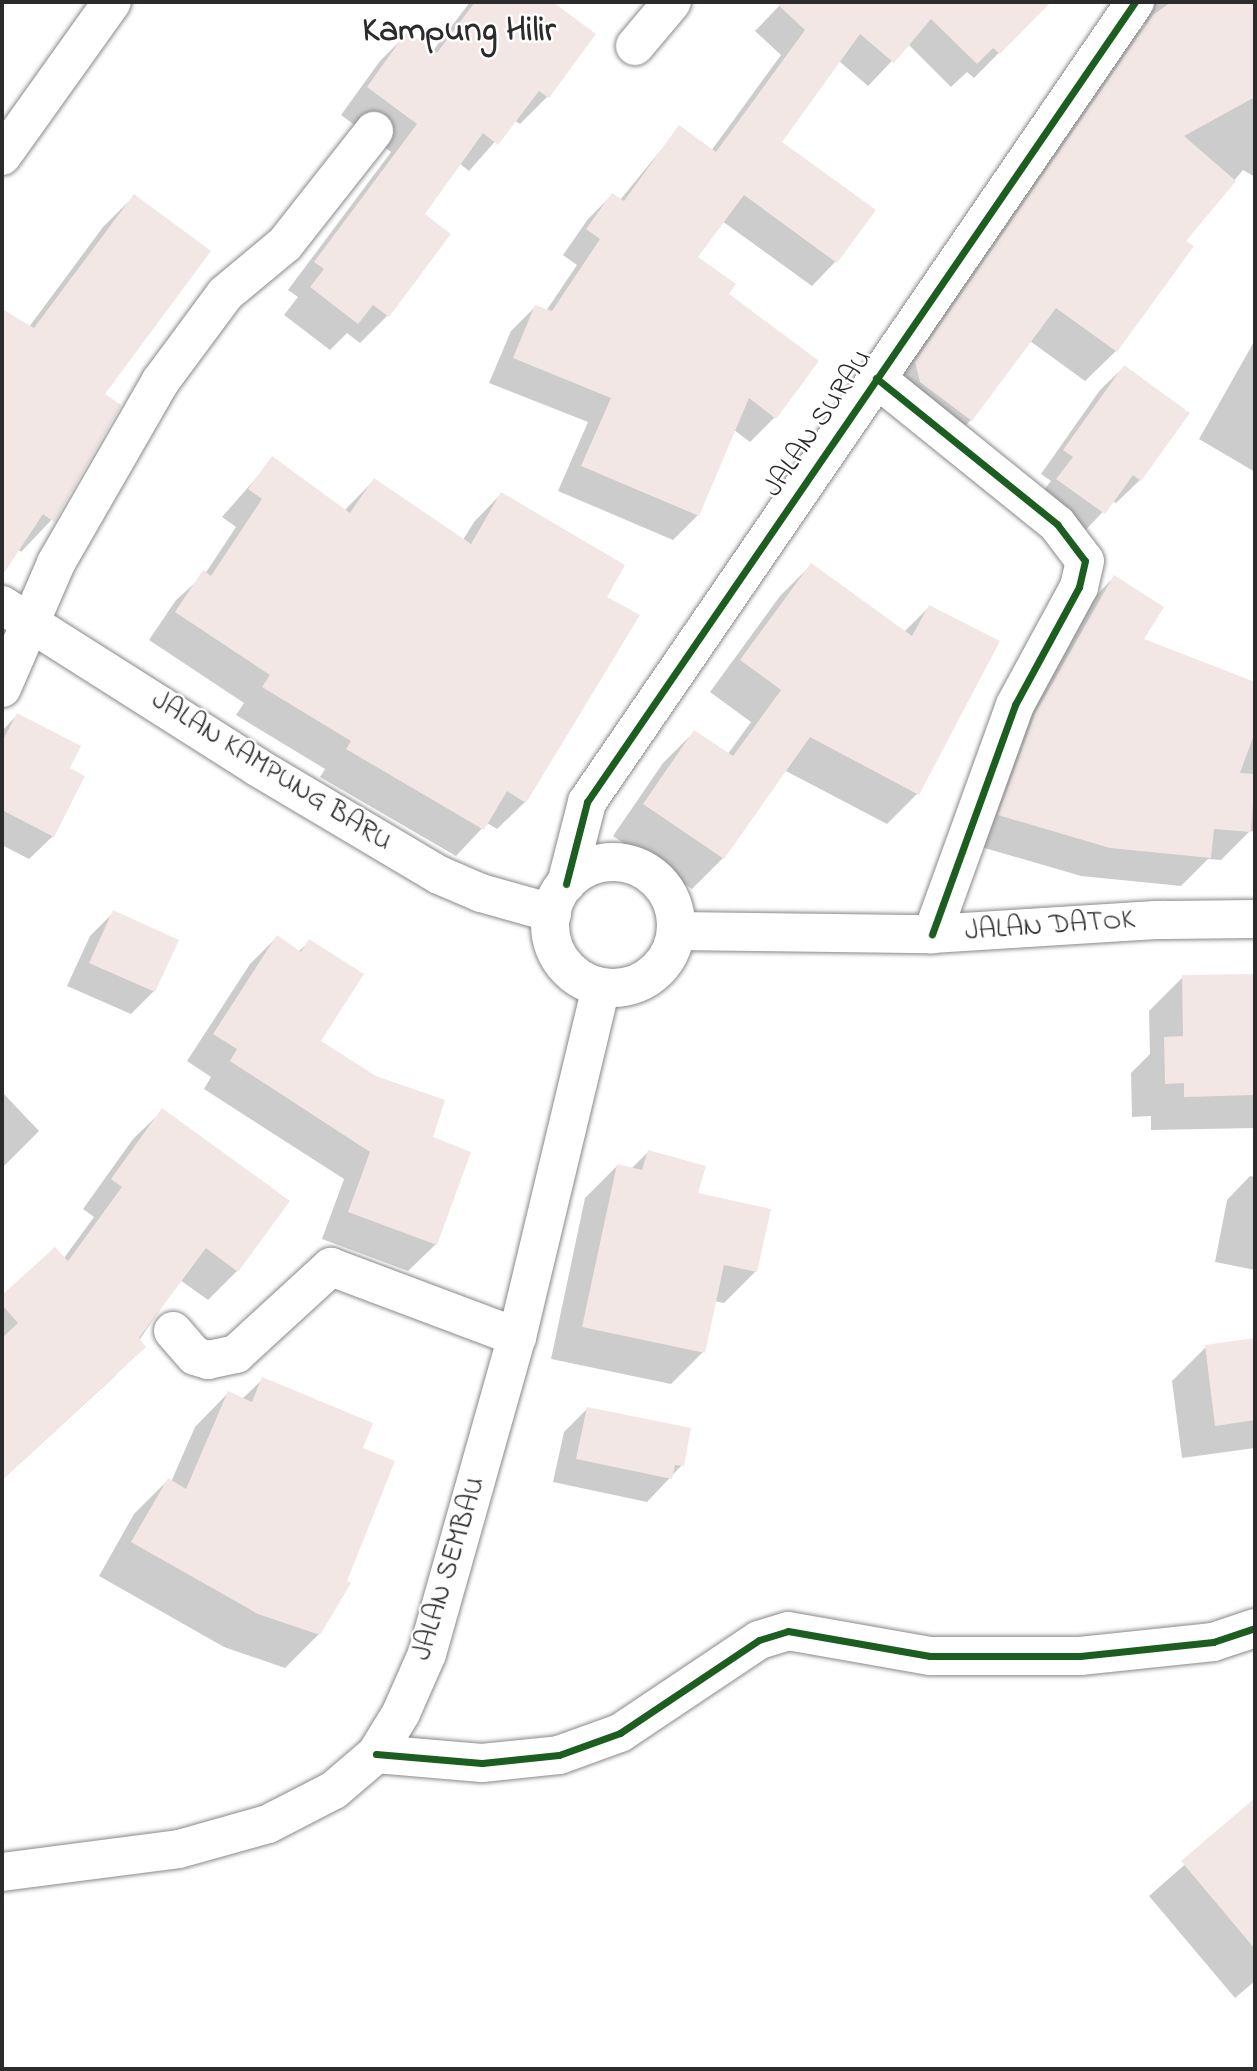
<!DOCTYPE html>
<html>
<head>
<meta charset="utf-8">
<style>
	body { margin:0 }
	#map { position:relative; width:1257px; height:2071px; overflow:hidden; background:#fff; font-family:"Indie Flower",sans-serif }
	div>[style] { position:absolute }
	.shadow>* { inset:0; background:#0003 }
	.building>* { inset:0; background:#f2e7e5 }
	.roads { filter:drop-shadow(0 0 2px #8a8a8a) drop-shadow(0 0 2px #8a8a8a) }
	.minor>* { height:38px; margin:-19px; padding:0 19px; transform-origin:19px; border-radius:19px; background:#fff }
	.secondary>* { height:38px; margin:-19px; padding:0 19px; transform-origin:19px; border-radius:19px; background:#fff }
	.secondary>.ring { margin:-19px; padding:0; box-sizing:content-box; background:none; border:38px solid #fff; border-radius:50% }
	.cycleway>* { height:7px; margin:-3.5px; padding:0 3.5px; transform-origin:3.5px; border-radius:3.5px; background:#1b5e20 }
	span { translate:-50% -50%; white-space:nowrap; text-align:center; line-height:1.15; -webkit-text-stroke:5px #fff; paint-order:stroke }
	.street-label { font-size:28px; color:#2b2b2b }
	.district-label { font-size:35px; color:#2b2b2b; font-weight:700 }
	.frame { position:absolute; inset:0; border:4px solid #2b2b2b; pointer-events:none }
</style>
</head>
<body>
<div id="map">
	<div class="shadow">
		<i style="clip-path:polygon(470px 2px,550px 2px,594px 34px,547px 97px,520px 124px,514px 120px,469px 171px,459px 163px,422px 214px,449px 234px,387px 316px,360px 343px,347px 333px,330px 350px,284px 315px,298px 297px,288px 290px,391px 152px,341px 115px,380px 61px,407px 34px,432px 52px)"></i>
		<i style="clip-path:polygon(783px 2px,1049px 2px,974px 78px,967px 72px,951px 87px,908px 44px,868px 86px,839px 61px,780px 142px,836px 261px,812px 286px,722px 221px,696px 257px,726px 294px,775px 417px,750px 442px,734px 430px,698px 515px,673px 540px,558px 491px,588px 422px,489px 383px,511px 331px,535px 307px,546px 311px,577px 265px,563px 255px,588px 219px,612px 195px,620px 200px,679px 128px,711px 151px,781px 55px,755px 31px)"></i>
		<i style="clip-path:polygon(1156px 2px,1255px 2px,1255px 177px,1243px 170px,1183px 241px,1116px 351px,1085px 381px,1030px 341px,971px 420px,941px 450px,885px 394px,1123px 47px,1145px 25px,1141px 17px)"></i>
		<i style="clip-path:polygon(134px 196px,102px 395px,57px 514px,21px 552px,18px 549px,2px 565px,2px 311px,29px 327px,103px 227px)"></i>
		<i style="clip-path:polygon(1255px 340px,1255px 472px,1199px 439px)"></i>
		<i style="clip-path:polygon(1124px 367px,1188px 414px,1140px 480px,1116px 503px,1113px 501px,1080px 536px,1034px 503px,1051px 481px,1041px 474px,1100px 390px)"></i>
		<i style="clip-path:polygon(273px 459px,344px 511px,374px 480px,463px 540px,474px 522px,501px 494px,604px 597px,525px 802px,497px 829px,487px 823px,456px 856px,320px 777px,325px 769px,236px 715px,244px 703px,149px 640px,176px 600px,205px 574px,236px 527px,222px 517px)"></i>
		<i style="clip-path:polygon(811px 565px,904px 632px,929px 607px,918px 793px,887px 824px,784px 770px,723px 858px,692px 889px,613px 836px,663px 763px,694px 732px,727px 755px,751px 722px,710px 692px,780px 596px)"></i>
		<i style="clip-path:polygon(1114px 577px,1141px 640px,1255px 683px,1255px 832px,1250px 831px,1221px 860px,1208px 859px,1181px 886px,1081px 876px,971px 844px,1007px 744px,1086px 606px)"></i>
		<i style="clip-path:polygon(17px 715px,68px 769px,53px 836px,29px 859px,2px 845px,2px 731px)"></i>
		<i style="clip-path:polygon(113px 913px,154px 991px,131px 1014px,67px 986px,90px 936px)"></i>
		<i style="clip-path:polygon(277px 937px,298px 952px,310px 941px,319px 1041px,430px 1139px,436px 1244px,408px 1271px,322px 1239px,344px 1179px,204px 1089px,211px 1077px,187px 1061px,250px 964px)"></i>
		<i style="clip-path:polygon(1255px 976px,1255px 1128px,1151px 1130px,1151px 1116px,1132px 1117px,1131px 1073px,1150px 1054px,1149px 1011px,1183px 977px)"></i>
		<i style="clip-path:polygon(2px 1092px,39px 1131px,2px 1168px)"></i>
		<i style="clip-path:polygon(163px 1110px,237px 1271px,208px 1300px,180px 1280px,115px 1376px,2px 1480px,2px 1298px,55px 1249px,64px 1258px,94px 1217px,83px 1209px,133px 1139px)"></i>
		<i style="clip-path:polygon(648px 1152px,696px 1195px,756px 1271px,724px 1303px,714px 1301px,703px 1352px,671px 1384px,551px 1359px,585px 1198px,617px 1166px,631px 1169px)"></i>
		<i style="clip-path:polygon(1250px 1176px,1255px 1177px,1255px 1270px,1215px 1262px,1227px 1200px)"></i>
		<i style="clip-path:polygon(1255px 1340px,1255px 1448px,1182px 1458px,1172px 1381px,1206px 1347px)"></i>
		<i style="clip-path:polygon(263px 1379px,361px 1449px,319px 1634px,285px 1668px,224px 1647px,99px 1576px,134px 1514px,168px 1480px,171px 1482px,195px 1427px,228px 1393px,242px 1399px)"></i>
		<i style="clip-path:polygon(587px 1409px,682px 1465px,647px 1502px,553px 1482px,564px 1432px)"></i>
		<i style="clip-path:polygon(1255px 1803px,1255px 1981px,1235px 1998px,1149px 1896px)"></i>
	</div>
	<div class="building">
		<i style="clip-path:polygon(475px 2px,553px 2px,596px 34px,549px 98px,539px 91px,498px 145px,483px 133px,425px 214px,451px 234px,389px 317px,373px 305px,358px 324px,310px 287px,324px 269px,314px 262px,417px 124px,367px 87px,407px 31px,437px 53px)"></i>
		<i style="clip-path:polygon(775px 2px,1051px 2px,1000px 54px,993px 48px,977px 64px,931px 19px,894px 63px,860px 34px,782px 142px,876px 210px,837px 263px,744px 195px,698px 257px,736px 284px,729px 294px,819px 361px,776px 419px,749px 398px,699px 516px,581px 466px,611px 398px,513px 358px,535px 305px,552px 311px,600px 239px,586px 229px,612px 193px,624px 201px,679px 125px,716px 152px,805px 30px)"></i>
		<i style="clip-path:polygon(1171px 2px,1255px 2px,1255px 97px,1184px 136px,1236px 181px,1186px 241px,1194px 246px,1117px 352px,1056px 308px,972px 421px,920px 382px,915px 362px,1153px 15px)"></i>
		<i style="clip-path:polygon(134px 194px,211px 251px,105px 394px,121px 405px,58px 515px,54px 522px,43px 514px,2px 576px,2px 309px,34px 328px)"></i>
		<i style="clip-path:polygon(1124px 365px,1190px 413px,1141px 481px,1133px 475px,1105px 514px,1056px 479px,1073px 457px,1063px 450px)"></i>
		<i style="clip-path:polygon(272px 456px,350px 513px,374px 478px,471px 544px,501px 492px,625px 565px,607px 597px,640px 615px,526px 803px,507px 791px,484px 830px,346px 749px,351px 741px,262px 687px,270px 675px,175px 612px,203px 570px,211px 576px,262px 499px,248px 489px)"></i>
		<i style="clip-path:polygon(811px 563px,912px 636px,929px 605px,1000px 641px,919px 795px,810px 737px,724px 859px,643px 804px,694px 730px,733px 756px,781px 690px,740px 660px)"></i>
		<i style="clip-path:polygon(1114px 575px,1164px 607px,1144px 639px,1255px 682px,1255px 732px,1240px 773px,1255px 774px,1251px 832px,1214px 829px,1211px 858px,1110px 848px,998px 815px,1035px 714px)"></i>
		<i style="clip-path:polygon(17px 713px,81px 746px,70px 768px,85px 776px,54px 837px,2px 810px,2px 742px)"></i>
		<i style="clip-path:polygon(113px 910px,179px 940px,155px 992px,89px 963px)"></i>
		<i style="clip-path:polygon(277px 935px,301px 952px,309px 939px,364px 974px,321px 1041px,376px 1076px,445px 1100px,433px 1137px,471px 1152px,437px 1245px,348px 1212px,370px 1152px,230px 1061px,237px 1049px,213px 1034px)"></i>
		<i style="clip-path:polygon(1255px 974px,1255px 1095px,1184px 1097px,1184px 1083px,1165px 1084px,1164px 1037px,1183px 1036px,1182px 975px)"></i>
		<i style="clip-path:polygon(162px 1108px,290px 1201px,238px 1272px,206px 1248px,139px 1338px,146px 1347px,2px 1480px,2px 1338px,18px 1323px,2px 1305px,2px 1295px,55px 1247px,68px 1261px,122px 1187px,111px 1179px)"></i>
		<i style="clip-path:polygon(648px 1150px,706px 1166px,698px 1193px,771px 1209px,757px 1272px,724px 1265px,705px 1353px,582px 1327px,617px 1164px,642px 1170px)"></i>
		<i style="clip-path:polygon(1255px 1338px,1255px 1420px,1215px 1426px,1205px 1345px)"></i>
		<i style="clip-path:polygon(262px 1377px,373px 1423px,363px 1448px,395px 1461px,347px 1581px,351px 1583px,320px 1635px,258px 1614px,131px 1542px,168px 1478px,186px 1489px,228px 1391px,252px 1402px)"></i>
		<i style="clip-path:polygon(587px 1407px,691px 1428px,684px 1466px,675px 1465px,672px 1479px,576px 1459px)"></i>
		<i style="clip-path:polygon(1255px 1798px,1255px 1949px,1181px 1861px)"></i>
	</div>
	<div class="roads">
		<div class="minor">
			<i style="left:635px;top:46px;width:57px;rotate:-49.9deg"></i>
			<i style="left:2px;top:156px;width:189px;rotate:-54.5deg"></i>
			<i style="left:876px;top:378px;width:233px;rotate:38.9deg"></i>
			<i style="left:1057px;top:524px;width:46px;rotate:52.9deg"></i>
			<i style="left:1085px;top:561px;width:27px;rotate:103deg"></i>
			<i style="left:1079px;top:587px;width:134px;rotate:118.5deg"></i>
			<i style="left:1015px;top:705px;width:244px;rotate:109.9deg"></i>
			<i style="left:2px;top:605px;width:302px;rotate:32.4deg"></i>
			<i style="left:257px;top:767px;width:212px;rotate:30.7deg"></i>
			<i style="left:439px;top:875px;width:46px;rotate:23.2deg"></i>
			<i style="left:481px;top:893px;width:74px;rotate:15.7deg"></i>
			<i style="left:2px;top:688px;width:136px;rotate:-66.6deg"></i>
			<i style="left:56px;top:563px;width:209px;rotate:-60.1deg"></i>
			<i style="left:160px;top:382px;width:109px;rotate:-53.5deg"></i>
			<i style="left:225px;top:294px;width:78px;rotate:-39.8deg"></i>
			<i style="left:285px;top:244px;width:144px;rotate:-51.8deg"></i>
			<i style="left:566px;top:884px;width:85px;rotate:-75.6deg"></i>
			<i style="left:587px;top:802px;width:970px;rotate:-55.59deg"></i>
			<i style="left:173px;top:1331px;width:33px;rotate:49deg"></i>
			<i style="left:195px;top:1356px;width:14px;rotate:17deg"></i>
			<i style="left:208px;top:1360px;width:29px;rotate:-12deg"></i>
			<i style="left:236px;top:1354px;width:129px;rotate:-42.5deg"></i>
			<i style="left:331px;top:1267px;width:199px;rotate:20.6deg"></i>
			<i style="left:376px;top:1754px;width:106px;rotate:4.9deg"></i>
			<i style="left:482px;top:1763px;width:77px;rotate:-5.9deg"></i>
			<i style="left:559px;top:1755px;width:65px;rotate:-19.8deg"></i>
			<i style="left:620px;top:1733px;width:167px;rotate:-33.8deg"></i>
			<i style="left:759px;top:1640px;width:30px;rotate:-17deg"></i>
			<i style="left:788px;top:1631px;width:144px;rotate:10deg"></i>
			<i style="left:930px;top:1656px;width:150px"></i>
			<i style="left:1080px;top:1656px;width:134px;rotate:-6deg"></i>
			<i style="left:1213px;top:1642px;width:44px;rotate:-18.4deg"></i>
		</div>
		<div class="secondary">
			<i class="ring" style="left:550px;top:862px;width:88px;height:88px"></i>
			<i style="left:676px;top:931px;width:256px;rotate:0.7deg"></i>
			<i style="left:932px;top:934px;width:224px;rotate:-3.6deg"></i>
			<i style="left:1156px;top:920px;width:99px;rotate:-0.6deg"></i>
			<i style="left:2px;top:1872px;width:178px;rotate:-7.4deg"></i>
			<i style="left:179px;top:1849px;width:92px;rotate:-15.7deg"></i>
			<i style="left:268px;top:1824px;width:74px;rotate:-27.3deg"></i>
			<i style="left:334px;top:1790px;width:55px;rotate:-40.6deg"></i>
			<i style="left:376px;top:1754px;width:48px;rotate:-58.6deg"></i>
			<i style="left:401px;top:1713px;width:64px;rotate:-66.2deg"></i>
			<i style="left:427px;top:1654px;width:330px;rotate:-74.2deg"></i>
			<i style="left:517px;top:1337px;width:359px;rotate:-76.5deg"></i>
		</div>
	</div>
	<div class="cycleway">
		<i style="left:876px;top:378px;width:233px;rotate:38.9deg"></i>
		<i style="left:1057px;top:524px;width:46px;rotate:52.9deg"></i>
		<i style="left:1085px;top:561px;width:27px;rotate:103deg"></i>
		<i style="left:1079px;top:587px;width:134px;rotate:118.5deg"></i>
		<i style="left:1015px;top:705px;width:244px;rotate:109.9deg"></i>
		<i style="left:566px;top:884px;width:85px;rotate:-75.6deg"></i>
		<i style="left:587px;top:802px;width:970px;rotate:-55.59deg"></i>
		<i style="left:376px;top:1754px;width:106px;rotate:4.9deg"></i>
		<i style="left:482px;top:1763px;width:77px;rotate:-5.9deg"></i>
		<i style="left:559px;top:1755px;width:65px;rotate:-19.8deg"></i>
		<i style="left:620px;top:1733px;width:167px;rotate:-33.8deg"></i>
		<i style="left:759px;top:1640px;width:30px;rotate:-17deg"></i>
		<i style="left:788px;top:1631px;width:144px;rotate:10deg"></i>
		<i style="left:930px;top:1656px;width:150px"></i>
		<i style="left:1080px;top:1656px;width:134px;rotate:-6deg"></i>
		<i style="left:1213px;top:1642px;width:44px;rotate:-18.4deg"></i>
	</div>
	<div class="street-label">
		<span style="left:819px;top:424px;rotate:-56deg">JALAN SURAU</span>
		<span style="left:271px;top:772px;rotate:32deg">JALAN KAMPUNG BARU</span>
		<span style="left:1050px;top:927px;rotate:-4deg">JALAN DATOK</span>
		<span style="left:450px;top:1569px;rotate:-73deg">JALAN SEMBAU</span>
	</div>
	<div class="district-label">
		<span style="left:459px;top:32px">Kampung Hilir</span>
	</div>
	<div class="frame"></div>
</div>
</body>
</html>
